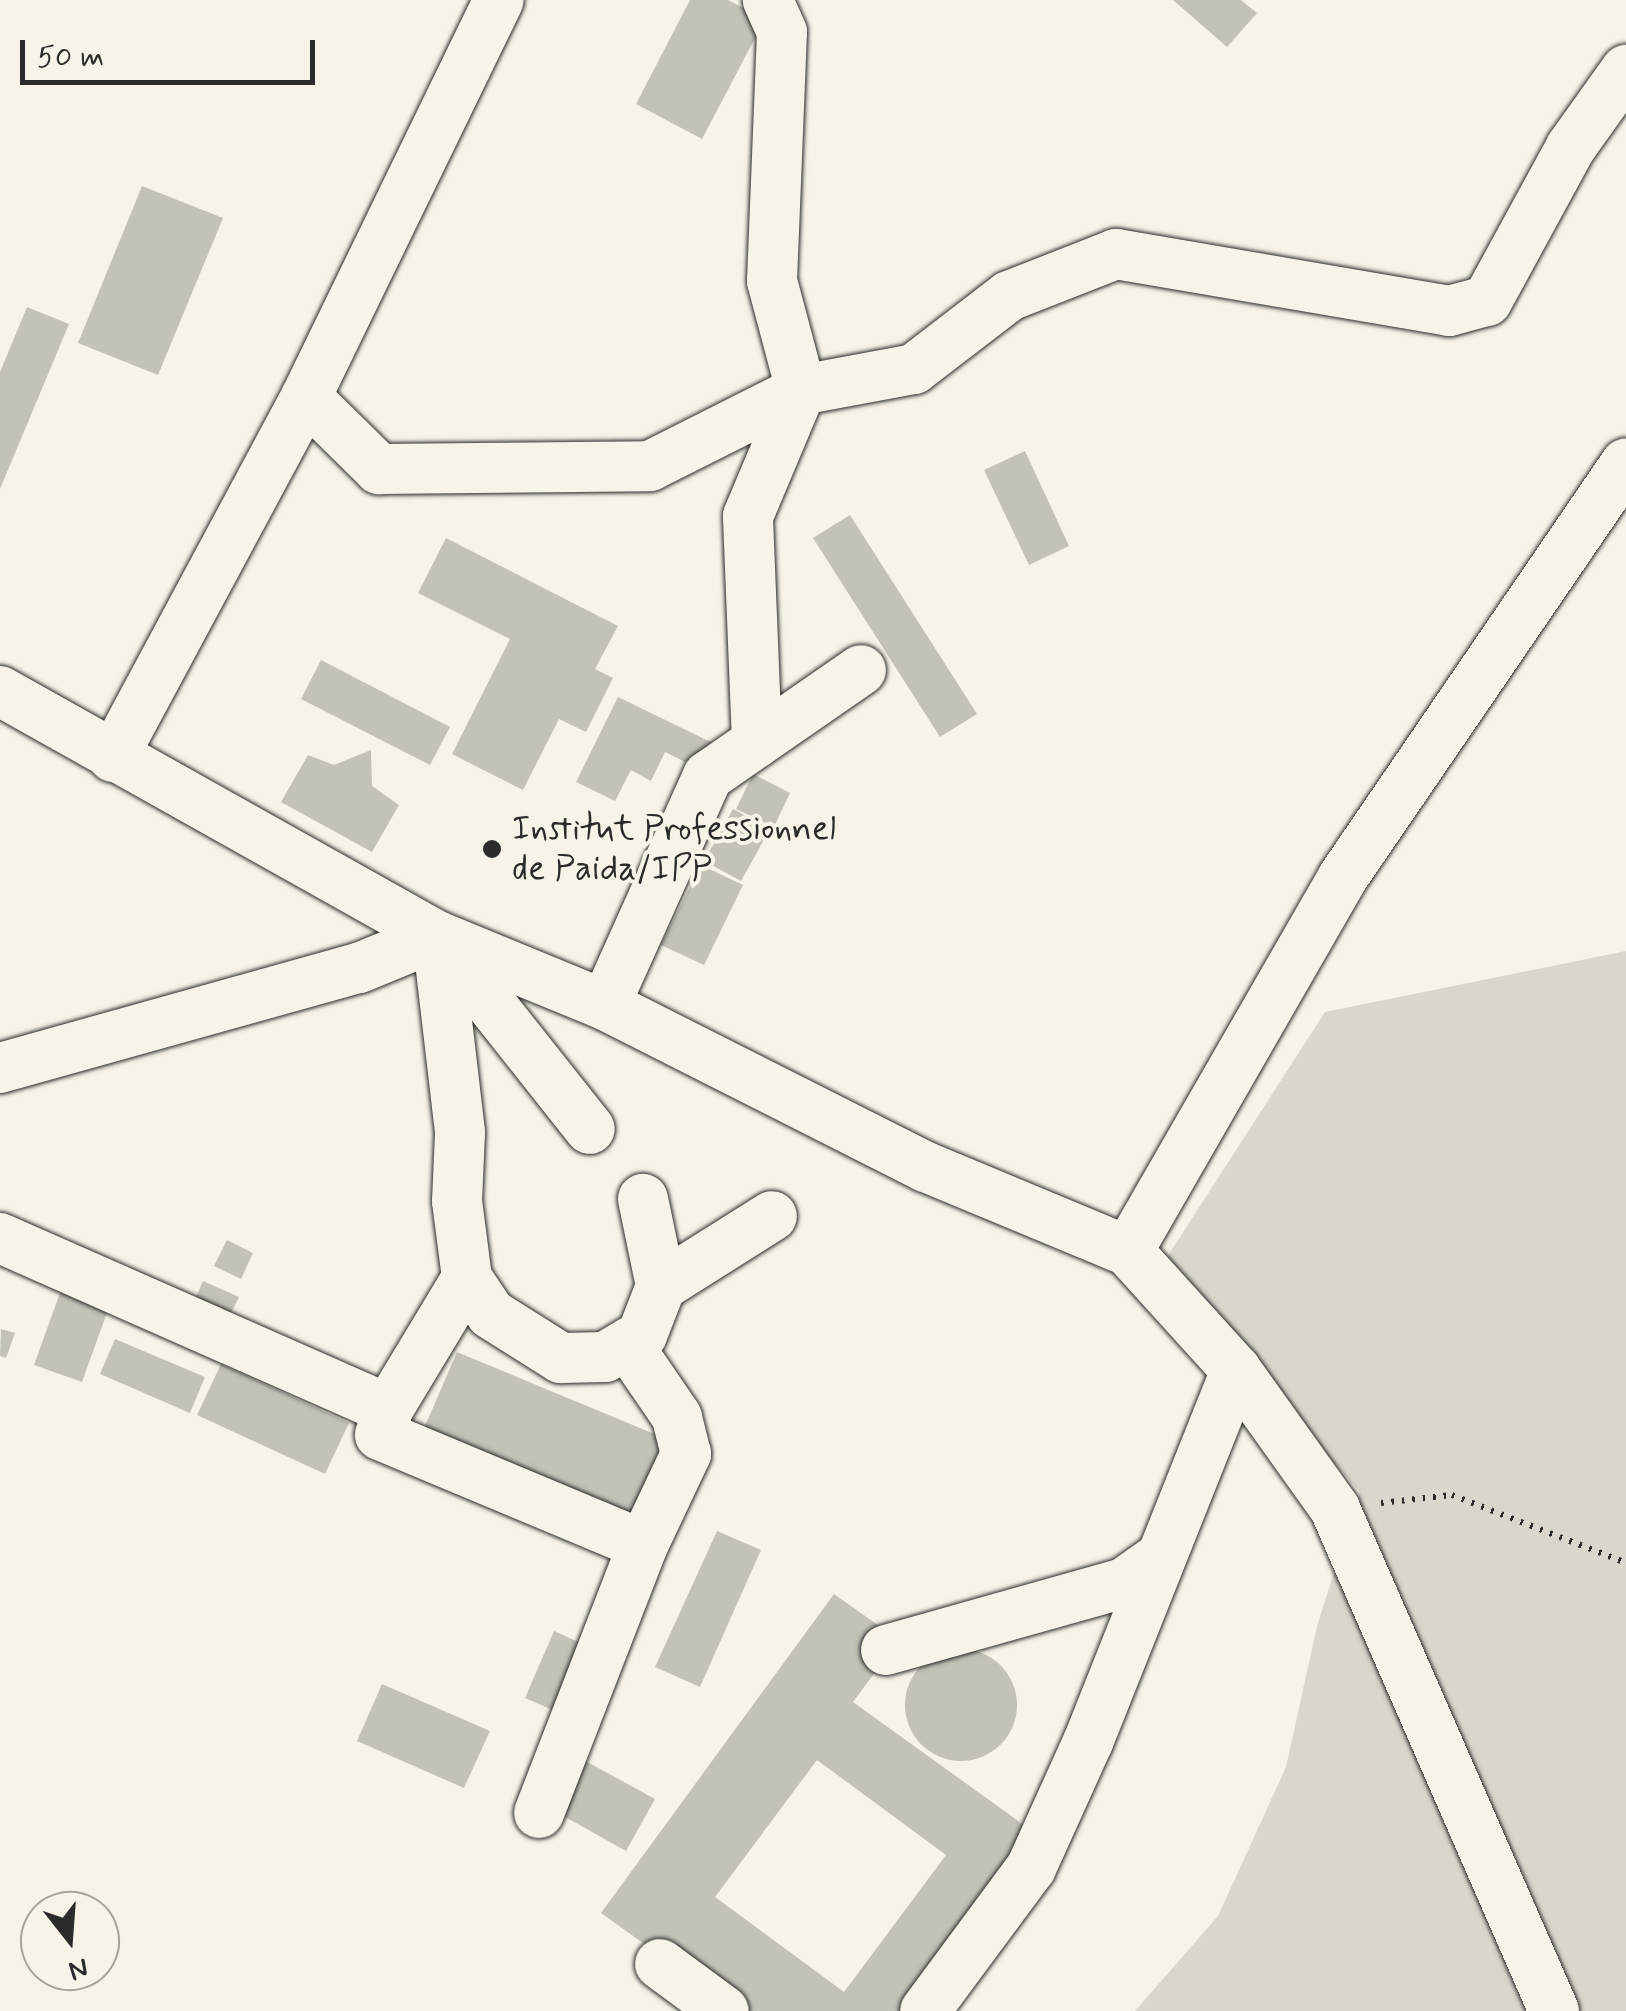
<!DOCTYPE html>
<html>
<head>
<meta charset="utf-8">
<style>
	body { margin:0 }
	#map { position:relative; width:1626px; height:2011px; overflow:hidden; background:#f7f3e8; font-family:Mynerve,sans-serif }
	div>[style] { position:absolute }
	.green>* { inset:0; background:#dad6cc }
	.building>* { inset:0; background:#c4c1b9 }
	.round { border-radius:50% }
	.path>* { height:6px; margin-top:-3px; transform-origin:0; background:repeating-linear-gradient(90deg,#2b2b2b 0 2.5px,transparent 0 10.5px) }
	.roads { filter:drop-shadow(0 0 2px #2b2b2b) drop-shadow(0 0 2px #2b2b2b) }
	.minor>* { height:50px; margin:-25px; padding:0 25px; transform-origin:25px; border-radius:25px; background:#f7f3e8 }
	.dots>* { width:28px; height:28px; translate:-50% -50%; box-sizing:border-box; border:5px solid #f7f3e8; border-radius:50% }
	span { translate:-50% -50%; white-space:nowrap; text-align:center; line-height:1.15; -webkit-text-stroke:8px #f7f3e8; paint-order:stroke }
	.poi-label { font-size:35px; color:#2b2b2b }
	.left { translate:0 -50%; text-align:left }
	.north { position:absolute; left:20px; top:1891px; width:100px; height:100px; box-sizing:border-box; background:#f7f3e8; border:2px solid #a5a39c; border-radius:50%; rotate:163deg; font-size:28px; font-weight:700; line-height:40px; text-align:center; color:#2b2b2b }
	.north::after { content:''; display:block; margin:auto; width:35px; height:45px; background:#2b2b2b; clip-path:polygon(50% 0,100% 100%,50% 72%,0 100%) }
	.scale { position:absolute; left:20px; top:40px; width:295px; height:45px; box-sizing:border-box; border:5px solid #2b2b2b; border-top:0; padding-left:12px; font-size:30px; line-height:35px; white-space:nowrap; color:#2b2b2b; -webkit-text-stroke:8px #f7f3e8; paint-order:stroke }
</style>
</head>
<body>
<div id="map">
	<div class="green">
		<i style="clip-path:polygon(1626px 951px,1626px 2011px,1135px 2011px,1218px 1916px,1286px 1767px,1317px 1626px,1360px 1492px,1160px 1268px,1325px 1012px)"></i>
	</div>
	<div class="building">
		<i style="clip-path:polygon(690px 0,728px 0,765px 19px,702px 139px,636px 104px)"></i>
		<i style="clip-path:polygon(1173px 0,1241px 0,1257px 13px,1227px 47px)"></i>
		<i style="clip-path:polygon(142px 186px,223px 218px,158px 375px,78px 343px)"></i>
		<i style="clip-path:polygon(27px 307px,69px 324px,0 489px,0 372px)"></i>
		<i style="clip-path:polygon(1025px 451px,1069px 546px,1029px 565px,984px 470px)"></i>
		<i style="clip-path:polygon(850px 515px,977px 714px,940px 737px,813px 538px)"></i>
		<i style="clip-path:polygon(446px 538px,618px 626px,595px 669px,613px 678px,586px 732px,559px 719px,523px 790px,452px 754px,510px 639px,418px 593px)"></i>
		<i style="clip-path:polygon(321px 660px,450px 727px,430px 765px,301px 699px)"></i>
		<i style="clip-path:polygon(618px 697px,723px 748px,709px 774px,665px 752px,651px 781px,631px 770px,615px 801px,576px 782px)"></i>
		<i style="clip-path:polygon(371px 750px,372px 786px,399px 805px,372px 852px,281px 802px,308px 755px,334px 765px)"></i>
		<i style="clip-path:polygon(753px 774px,790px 793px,774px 827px,736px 809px)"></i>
		<i style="clip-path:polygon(733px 809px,770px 829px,741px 881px,704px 861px)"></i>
		<i style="clip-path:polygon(701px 865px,743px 885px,704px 965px,661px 945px)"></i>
		<i style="clip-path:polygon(227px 1240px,253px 1253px,241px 1279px,214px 1266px)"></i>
		<i style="clip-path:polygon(203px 1281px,239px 1297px,224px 1328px,189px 1313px)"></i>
		<i style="clip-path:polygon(61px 1290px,109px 1307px,82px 1382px,34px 1365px)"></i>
		<i style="clip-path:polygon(1px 1329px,15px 1333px,6px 1358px,0 1356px)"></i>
		<i style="clip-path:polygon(115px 1339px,205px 1377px,190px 1413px,100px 1374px)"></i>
		<i style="clip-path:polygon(457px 1352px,681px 1445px,646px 1526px,422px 1433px)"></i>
		<i style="clip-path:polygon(221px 1364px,349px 1423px,325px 1474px,197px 1415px)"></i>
		<i style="clip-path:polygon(717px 1531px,761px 1550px,700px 1687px,655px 1667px)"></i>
		<i style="clip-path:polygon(evenodd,834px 1594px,899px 1640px,853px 1702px,1046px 1841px,922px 2011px,738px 2011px,601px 1913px,834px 1594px,817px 1760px,946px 1855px,844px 1992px,715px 1897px,817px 1760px)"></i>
		<i style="clip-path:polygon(554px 1631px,585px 1645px,555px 1711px,525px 1698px)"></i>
		<i class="round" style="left:905px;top:1649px;width:112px;height:112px"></i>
		<i style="clip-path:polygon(382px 1684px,490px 1731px,464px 1788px,357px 1741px)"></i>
		<i style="clip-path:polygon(580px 1758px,655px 1799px,626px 1851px,551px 1809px)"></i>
	</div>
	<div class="path">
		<i style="left:1381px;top:1503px;width:71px;rotate:-6.4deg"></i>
		<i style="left:1452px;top:1495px;width:187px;rotate:21.3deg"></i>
	</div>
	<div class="roads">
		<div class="minor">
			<i style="left:306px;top:397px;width:103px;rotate:44.6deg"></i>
			<i style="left:379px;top:469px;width:271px;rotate:-0.6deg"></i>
			<i style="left:650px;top:466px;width:169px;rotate:-26.7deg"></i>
			<i style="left:801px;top:390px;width:115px;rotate:-10.5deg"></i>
			<i style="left:914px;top:369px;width:120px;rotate:-37.5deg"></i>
			<i style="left:1009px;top:296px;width:115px;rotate:-21.4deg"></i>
			<i style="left:1116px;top:254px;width:338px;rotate:9.7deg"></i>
			<i style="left:1449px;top:311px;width:39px;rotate:-15deg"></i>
			<i style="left:1487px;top:301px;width:175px;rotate:-61.4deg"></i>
			<i style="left:1571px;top:147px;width:95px;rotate:-54.5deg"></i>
			<i style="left:0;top:691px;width:501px;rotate:29.28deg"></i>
			<i style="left:437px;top:936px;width:182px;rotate:22.3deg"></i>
			<i style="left:605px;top:1005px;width:360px;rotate:26.8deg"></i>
			<i style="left:926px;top:1167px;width:219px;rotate:22.6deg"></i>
			<i style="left:1128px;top:1251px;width:161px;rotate:47.8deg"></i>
			<i style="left:1236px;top:1370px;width:171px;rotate:54.5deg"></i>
			<i style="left:1335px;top:1509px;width:548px;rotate:66.43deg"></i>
			<i style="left:757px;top:742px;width:226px;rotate:-92.3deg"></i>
			<i style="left:748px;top:516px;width:137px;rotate:-67.2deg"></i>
			<i style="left:801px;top:390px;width:113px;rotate:-104.9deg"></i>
			<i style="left:772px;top:281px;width:249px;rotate:-87.7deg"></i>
			<i style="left:782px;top:32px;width:35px;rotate:-114deg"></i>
			<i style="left:113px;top:757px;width:408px;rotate:-61.8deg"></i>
			<i style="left:306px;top:397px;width:441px;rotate:-64.1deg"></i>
			<i style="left:437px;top:936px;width:198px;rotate:83.3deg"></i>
			<i style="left:460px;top:1133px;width:68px;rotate:92.5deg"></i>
			<i style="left:457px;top:1201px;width:78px;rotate:82.6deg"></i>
			<i style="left:467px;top:1278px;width:43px;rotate:56.3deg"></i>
			<i style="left:491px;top:1314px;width:83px;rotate:32.2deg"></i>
			<i style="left:561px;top:1358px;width:44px;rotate:-1.3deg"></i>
			<i style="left:605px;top:1357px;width:43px;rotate:-30.7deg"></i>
			<i style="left:642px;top:1335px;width:53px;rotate:-68.8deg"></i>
			<i style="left:661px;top:1286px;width:89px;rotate:-101.7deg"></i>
			<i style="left:440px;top:940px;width:241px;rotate:51.6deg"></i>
			<i style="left:605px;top:1005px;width:251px;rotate:-65.8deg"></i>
			<i style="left:708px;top:776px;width:186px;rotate:-34.7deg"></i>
			<i style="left:0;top:1068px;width:373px;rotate:-15.6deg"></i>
			<i style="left:359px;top:968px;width:84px;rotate:-22.3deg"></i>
			<i style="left:0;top:1238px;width:424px;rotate:23.8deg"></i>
			<i style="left:388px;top:1409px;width:153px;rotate:-58.9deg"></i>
			<i style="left:1128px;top:1251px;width:431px;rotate:-60.1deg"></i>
			<i style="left:1343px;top:877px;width:501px;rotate:-55.64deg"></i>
			<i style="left:661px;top:1286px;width:131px;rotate:-32.2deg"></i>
			<i style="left:388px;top:1409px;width:27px;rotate:107deg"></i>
			<i style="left:380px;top:1435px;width:285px;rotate:22.7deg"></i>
			<i style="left:886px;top:1650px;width:247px;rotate:-15.7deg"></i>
			<i style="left:1124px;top:1583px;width:42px;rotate:-35.2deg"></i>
			<i style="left:539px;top:1813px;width:287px;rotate:-68.8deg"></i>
			<i style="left:643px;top:1545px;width:101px;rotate:-64.7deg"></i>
			<i style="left:686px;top:1454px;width:38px;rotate:-104deg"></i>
			<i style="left:677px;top:1417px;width:88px;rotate:-124.4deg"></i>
			<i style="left:660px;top:1964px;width:79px;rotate:36.3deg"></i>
			<i style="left:925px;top:2011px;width:178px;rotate:-53.5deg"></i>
			<i style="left:1031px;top:1868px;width:138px;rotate:-65.7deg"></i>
			<i style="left:1088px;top:1742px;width:400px;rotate:-68.3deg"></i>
		</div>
	</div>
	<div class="dots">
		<i style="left:492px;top:849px;background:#2b2b2b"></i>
	</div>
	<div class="poi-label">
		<span class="left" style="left:512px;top:849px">Institut Professionnel<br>de Paida/IPP</span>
	</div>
	<div class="north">N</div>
	<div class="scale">50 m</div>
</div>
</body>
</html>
